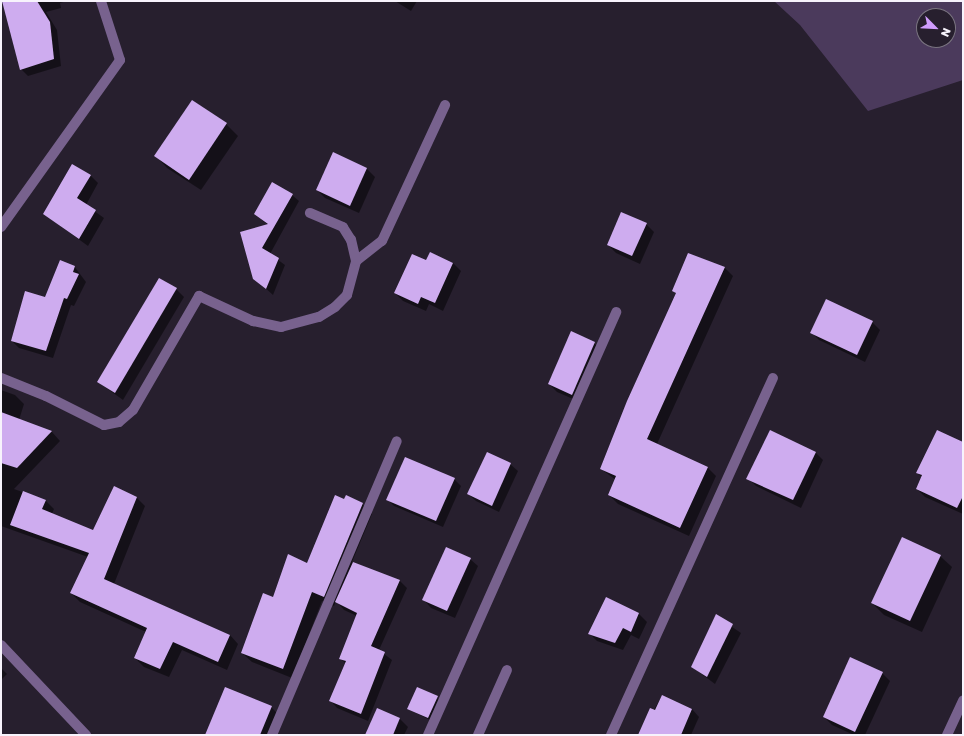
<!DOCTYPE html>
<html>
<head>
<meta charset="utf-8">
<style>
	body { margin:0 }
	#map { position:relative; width:964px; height:736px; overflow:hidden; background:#271f2e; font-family:"Golos Text",sans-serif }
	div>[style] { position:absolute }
	.green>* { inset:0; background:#4b3a5c }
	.shadow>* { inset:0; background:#0007 }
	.building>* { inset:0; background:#ceacef }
	.minor>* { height:10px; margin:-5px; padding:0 5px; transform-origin:5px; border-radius:5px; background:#78628e }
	span { translate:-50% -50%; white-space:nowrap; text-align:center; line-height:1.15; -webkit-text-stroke:4px #271f2e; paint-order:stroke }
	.frame { position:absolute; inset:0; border:2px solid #f7f3fc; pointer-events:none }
	.north { position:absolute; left:916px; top:8px; width:40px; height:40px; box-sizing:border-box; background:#271f2e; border:1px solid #7a7480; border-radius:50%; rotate:114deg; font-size:11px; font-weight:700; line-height:16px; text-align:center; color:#f7f3fc }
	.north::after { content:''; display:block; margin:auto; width:14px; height:18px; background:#d09dfe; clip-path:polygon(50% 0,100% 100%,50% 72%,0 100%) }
</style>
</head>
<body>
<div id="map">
	<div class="green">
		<i style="clip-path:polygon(evenodd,774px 1px,963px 1px,963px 80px,868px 111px,800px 25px,774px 1px,924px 16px,948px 16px,948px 40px,924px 40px,924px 16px)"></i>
	</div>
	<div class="shadow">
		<i style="clip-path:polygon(3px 1px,67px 1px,60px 3px,61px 8px,46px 12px,57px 30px,61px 66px,28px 76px,21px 69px)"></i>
		<i style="clip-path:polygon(395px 1px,417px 1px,411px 11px)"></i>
		<i style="clip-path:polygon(226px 124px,238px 136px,201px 190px,167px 168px,156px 156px)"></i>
		<i style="clip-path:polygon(333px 154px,367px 169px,375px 177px,359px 213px,325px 198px,317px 190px)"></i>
		<i style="clip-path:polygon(90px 175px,98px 183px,86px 205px,104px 218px,88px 246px,44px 214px)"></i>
		<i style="clip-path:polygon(292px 195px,299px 201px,270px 254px,285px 265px,273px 295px,254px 278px,268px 225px,255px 214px)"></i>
		<i style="clip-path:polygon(646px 224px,654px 232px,640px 264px,616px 253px,608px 245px)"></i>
		<i style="clip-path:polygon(427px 262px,453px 263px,461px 271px,443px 311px,429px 304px,426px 311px,403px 301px,395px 293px)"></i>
		<i style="clip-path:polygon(74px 266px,86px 282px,74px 306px,71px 305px,53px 358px,19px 348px,12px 341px)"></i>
		<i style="clip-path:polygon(724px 267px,733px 276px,657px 444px,708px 468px,716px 476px,689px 536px,618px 504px,609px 495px,616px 480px,601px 469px,677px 294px,674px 291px)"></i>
		<i style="clip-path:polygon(176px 289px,184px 297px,123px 400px,98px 382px)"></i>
		<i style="clip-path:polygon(872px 322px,880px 330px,865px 362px,819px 340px,811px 332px)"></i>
		<i style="clip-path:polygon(594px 343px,602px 351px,580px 402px,557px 392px,549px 384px)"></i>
		<i style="clip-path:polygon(1px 390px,15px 395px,24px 404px,19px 420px,52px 432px,60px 441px,14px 489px,45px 500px,54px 509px,52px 514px,94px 531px,136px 497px,145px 506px,114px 584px,230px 635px,238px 644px,227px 670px,182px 650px,169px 677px,144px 667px,135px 658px,146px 632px,80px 602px,71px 593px,88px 557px,1px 526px)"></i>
		<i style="clip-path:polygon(963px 443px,963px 514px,925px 497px,917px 489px,922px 477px,917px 473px)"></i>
		<i style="clip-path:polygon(815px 452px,823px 460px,801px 508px,756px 486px,748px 478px)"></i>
		<i style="clip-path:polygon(510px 464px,518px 471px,499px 512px,476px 501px,468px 494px)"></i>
		<i style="clip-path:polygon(454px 479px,461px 486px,443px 527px,394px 506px,387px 499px)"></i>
		<i style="clip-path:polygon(344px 500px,362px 504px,372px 514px,352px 562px,400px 581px,407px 588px,379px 650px,392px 660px,368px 721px,337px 708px,330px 700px,346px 664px,340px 658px,357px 616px,344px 610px,336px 601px,334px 606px,322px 601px,292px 678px,252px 662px,242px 653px,273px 598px,308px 565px)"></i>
		<i style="clip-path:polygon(940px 556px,952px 567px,922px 632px,884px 615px,872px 603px)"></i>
		<i style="clip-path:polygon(470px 559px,478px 566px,455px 618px,431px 608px,424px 600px)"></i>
		<i style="clip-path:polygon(639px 614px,647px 622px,639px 639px,631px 635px,623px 650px,597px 641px,590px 634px)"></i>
		<i style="clip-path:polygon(716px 616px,741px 633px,715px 684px,692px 667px)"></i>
		<i style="clip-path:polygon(1px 668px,7px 674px,1px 680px)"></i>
		<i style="clip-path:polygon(882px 673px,890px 681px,865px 735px,854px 735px,832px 725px,824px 717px)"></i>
		<i style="clip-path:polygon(418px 688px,441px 701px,432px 721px,408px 709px)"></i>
		<i style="clip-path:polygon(662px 696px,692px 709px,699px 717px,691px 735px,639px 735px)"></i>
		<i style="clip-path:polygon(271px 707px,281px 717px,274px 735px,205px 735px)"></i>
		<i style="clip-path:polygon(378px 709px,400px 719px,408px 727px,404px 735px,366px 735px)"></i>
	</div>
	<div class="building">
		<i style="clip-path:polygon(2px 1px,37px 1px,50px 22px,54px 59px,20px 70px)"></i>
		<i style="clip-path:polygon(192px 100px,227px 123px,189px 180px,154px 156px)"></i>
		<i style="clip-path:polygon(333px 152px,367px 168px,350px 206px,316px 190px)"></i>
		<i style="clip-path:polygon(72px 164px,91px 175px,77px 198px,96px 210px,79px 239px,43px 214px)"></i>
		<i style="clip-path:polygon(272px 182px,293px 194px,262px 248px,279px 258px,266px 289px,253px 279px,240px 232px,268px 224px,254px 214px)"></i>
		<i style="clip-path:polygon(621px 212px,647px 223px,632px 256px,607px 245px)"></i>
		<i style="clip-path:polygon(430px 252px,453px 263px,435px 303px,421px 297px,418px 304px,394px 293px,412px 254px,426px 260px)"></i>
		<i style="clip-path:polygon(688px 253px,725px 267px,647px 439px,708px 467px,680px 528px,608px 495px,616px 476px,600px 469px,627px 401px,676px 293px,672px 291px)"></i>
		<i style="clip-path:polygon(60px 260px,75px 266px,73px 272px,79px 274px,67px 299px,64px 298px,46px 351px,11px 341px,25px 291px,45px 297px)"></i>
		<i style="clip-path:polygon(159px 278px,177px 288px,115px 393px,97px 382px)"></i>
		<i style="clip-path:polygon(826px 299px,873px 321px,857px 355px,810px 333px)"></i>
		<i style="clip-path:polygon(571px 331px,595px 342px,572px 395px,548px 384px)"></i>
		<i style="clip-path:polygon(1px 412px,52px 431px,17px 468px,1px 463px)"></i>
		<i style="clip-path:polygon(770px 430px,816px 452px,793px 500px,746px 479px)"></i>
		<i style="clip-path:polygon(937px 430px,963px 442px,963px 496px,957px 508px,916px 489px,922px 475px,916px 473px)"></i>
		<i style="clip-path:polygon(487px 452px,511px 463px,492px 506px,467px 494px)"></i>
		<i style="clip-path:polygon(405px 457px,455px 478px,436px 521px,386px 500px)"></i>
		<i style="clip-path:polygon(114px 486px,137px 497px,104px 579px,230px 635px,218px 662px,173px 642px,160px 669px,134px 658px,147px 628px,70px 593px,89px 553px,10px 525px,23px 491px,46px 500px,42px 509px,93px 530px)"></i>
		<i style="clip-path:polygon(335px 495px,344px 499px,346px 495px,363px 503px,324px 597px,312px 592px,283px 669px,241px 653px,263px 593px,273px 597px,288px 554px,307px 563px)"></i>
		<i style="clip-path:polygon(902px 537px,941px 555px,910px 621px,871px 603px)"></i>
		<i style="clip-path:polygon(446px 547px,471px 558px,447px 611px,422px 600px)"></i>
		<i style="clip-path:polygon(353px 562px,400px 580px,371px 646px,385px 652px,361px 714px,329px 701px,346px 661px,339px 659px,357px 613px,335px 602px)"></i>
		<i style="clip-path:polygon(606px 597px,639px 613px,631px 632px,623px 628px,615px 643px,588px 634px)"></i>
		<i style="clip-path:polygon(716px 614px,733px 624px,707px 677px,691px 667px)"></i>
		<i style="clip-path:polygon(850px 657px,883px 672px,855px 732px,823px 717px)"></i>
		<i style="clip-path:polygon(225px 687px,272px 706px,260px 735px,205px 735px)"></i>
		<i style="clip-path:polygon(417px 687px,438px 696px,428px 718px,407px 709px)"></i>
		<i style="clip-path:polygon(662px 695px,692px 709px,681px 735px,638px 735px,650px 708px,655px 710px)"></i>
		<i style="clip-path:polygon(377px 708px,400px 718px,393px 735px,365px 735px)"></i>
	</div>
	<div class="minor">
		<i style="left:1px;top:227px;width:205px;rotate:-54.5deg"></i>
		<i style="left:120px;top:60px;width:62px;rotate:-107.9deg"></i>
		<i style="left:356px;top:261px;width:33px;rotate:-38deg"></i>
		<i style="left:382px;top:241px;width:150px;rotate:-65.1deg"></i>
		<i style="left:1px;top:378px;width:48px;rotate:21.8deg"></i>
		<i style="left:46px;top:396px;width:65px;rotate:26.6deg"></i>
		<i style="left:104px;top:425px;width:15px;rotate:-11deg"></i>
		<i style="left:119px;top:422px;width:18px;rotate:-41deg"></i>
		<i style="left:133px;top:410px;width:132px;rotate:-59.9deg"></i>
		<i style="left:199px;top:296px;width:60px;rotate:24.8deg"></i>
		<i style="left:253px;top:321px;width:29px;rotate:12deg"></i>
		<i style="left:281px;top:327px;width:39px;rotate:-15deg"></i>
		<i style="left:319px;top:317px;width:19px;rotate:-32deg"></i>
		<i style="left:335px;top:307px;width:17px;rotate:-45deg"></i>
		<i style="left:347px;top:295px;width:35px;rotate:-75deg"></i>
		<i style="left:356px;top:261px;width:22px;rotate:-103deg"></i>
		<i style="left:351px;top:240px;width:15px;rotate:-122deg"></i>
		<i style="left:343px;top:227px;width:36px;rotate:-157deg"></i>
		<i style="left:1px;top:645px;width:124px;rotate:46.6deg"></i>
		<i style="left:272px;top:735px;width:319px;rotate:-67deg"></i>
		<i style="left:428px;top:735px;width:463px;rotate:-66deg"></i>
		<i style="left:478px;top:735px;width:71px;rotate:-66deg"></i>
		<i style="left:611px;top:735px;width:392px;rotate:-65.6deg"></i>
		<i style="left:947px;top:735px;width:38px;rotate:-65deg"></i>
	</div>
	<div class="frame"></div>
	<div class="north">N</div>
</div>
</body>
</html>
